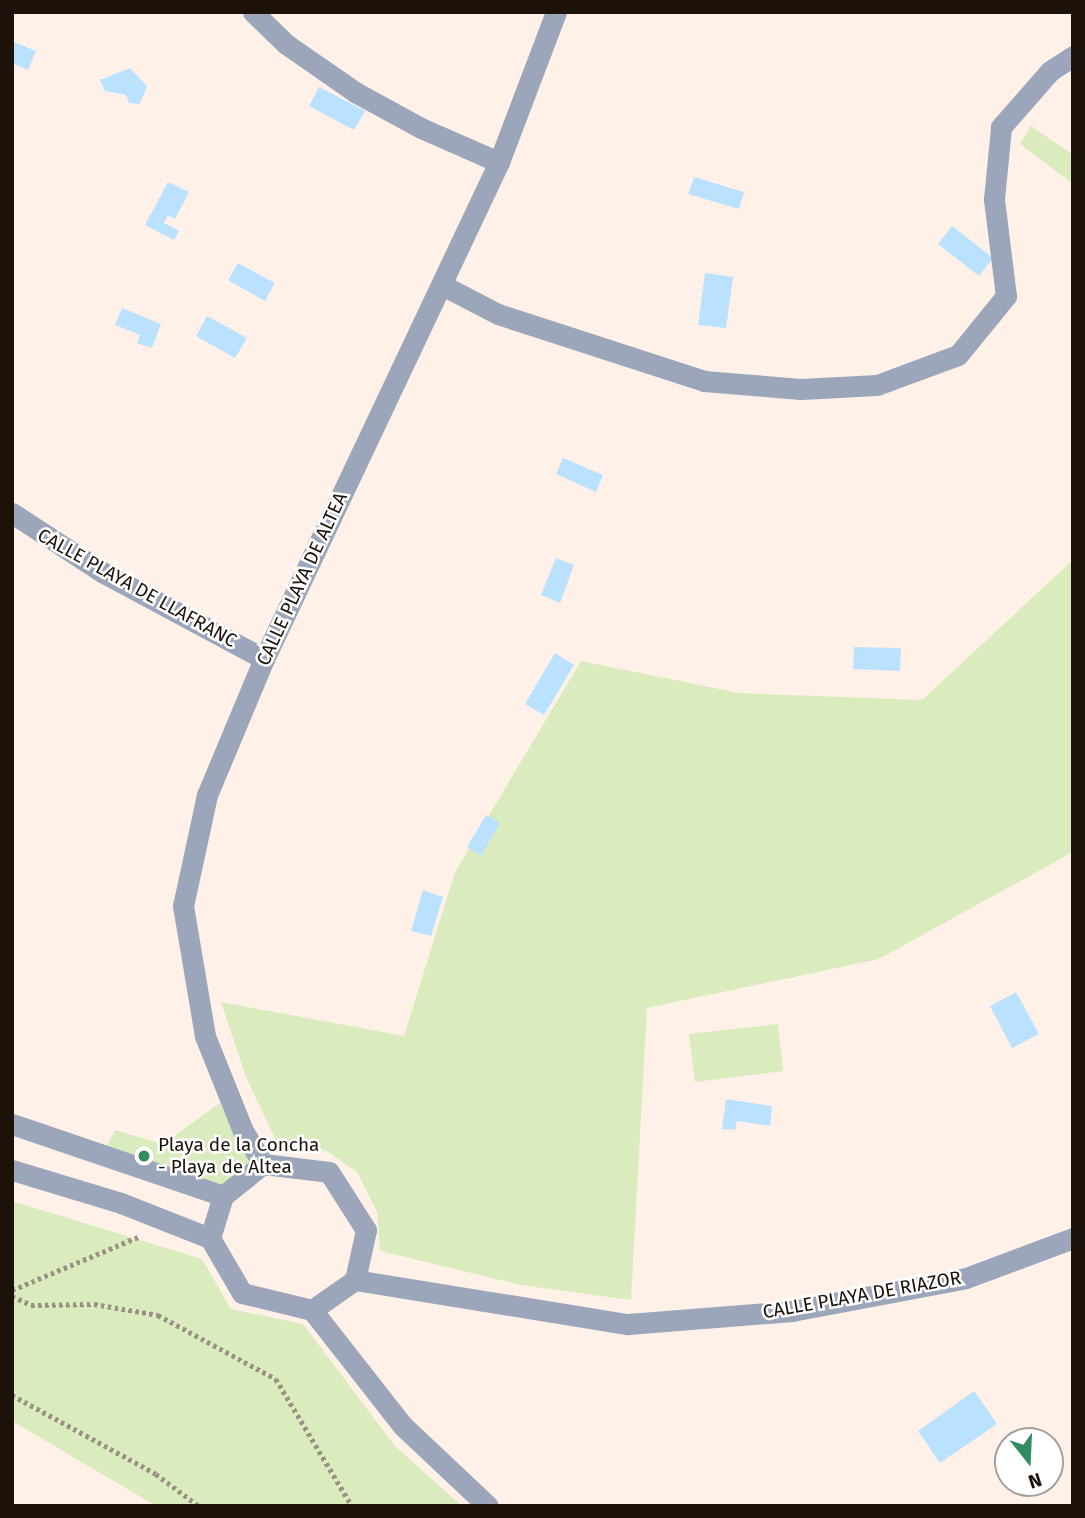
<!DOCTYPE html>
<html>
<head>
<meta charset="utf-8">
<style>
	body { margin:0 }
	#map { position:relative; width:1085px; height:1518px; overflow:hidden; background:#fff1e8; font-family:"Fira Sans",sans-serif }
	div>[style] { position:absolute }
	.green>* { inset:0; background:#daebbd }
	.water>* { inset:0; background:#bae1fe }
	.path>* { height:4.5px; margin-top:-2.25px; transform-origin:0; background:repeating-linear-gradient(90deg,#9b8f86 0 3.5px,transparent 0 7px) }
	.street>* { height:21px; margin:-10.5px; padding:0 10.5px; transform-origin:10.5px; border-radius:10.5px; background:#9ba6ba }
	.dots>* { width:19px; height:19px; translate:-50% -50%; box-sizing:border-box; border:4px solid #fff; border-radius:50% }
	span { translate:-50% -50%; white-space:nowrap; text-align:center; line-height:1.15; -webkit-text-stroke:5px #fff; paint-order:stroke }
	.street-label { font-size:19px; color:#1d120a }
	.poi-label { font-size:19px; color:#1d120a }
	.left { translate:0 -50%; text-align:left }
	.frame { position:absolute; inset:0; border:14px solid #1d120a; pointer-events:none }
	.north { position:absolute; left:994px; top:1427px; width:70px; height:70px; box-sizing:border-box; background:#fff; border:2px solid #a5a09d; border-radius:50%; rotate:162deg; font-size:19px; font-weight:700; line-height:28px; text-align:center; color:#1d120a }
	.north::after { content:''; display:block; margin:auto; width:24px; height:32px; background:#318c63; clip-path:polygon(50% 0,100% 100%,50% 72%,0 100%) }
</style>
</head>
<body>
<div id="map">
	<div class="green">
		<i style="clip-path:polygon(1031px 126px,1073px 155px,1073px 184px,1020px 144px)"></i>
		<i style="clip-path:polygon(1073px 560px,1073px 852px,879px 959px,647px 1008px,631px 1300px,521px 1285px,380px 1251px,377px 1212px,357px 1172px,327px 1151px,279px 1147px,246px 1077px,221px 1002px,404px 1036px,455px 872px,581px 661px,739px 693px,922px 700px)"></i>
		<i style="clip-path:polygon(778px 1024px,783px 1071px,695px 1082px,689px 1034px)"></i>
		<i style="clip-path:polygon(220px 1103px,250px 1163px,222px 1189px,107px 1146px,115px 1130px,163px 1144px)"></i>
		<i style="clip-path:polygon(12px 1201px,202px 1259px,231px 1309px,303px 1324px,395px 1446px,462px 1506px,156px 1506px,12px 1421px)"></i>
	</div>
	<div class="water">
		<i style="clip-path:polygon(12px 41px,36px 51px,28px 70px,12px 63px)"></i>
		<i style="clip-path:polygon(130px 68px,147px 86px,140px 104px,129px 103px,126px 95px,105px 91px,100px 80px)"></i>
		<i style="clip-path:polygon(319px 87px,365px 111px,354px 130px,309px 106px)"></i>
		<i style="clip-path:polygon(694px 177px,744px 192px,739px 209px,688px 194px)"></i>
		<i style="clip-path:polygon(168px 182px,189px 192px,175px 219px,168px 215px,164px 223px,179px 231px,174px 240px,145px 225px)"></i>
		<i style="clip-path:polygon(952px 226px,993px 258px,979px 276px,938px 244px)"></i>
		<i style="clip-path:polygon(238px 263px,275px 283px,265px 301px,228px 280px)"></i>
		<i style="clip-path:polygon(705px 273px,733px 277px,726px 328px,698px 325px)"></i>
		<i style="clip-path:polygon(122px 308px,161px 324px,152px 348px,137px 343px,140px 335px,115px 325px)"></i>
		<i style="clip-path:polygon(207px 316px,247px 338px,235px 358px,196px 336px)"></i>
		<i style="clip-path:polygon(563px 458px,603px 475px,596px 492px,556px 474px)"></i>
		<i style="clip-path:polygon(556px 558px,574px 565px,560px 603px,541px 595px)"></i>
		<i style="clip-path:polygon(854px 647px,901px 648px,900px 671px,853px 669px)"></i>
		<i style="clip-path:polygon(555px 653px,574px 665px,544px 715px,525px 704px)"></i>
		<i style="clip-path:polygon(486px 815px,500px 823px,481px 856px,467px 847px)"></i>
		<i style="clip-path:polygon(423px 890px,443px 897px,431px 936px,411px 931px)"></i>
		<i style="clip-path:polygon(1016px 992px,1039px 1034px,1012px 1048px,990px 1006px)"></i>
		<i style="clip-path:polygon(726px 1099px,772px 1106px,770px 1126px,737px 1121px,735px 1130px,722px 1129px)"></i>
		<i style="clip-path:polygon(974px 1391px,997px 1424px,940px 1463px,918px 1431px)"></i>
	</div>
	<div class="path">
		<i style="left:12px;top:1290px;width:137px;rotate:-22.8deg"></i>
		<i style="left:12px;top:1296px;width:21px;rotate:25deg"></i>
		<i style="left:31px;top:1305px;width:63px;rotate:-0.9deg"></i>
		<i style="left:94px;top:1304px;width:65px;rotate:9.8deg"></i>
		<i style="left:158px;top:1315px;width:134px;rotate:28.5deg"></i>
		<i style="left:276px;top:1379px;width:148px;rotate:59.1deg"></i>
		<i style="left:12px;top:1395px;width:164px;rotate:28.7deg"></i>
		<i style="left:156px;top:1474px;width:54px;rotate:36.7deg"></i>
	</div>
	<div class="street">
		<i style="left:253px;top:12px;width:46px;rotate:44.1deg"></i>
		<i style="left:286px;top:44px;width:84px;rotate:34.8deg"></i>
		<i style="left:355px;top:92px;width:75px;rotate:28.6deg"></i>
		<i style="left:421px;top:128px;width:85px;rotate:23.6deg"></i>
		<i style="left:442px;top:285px;width:63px;rotate:27.4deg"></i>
		<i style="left:498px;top:314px;width:217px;rotate:18deg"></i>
		<i style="left:704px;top:381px;width:97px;rotate:4.7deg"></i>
		<i style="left:801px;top:389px;width:76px;rotate:-3deg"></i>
		<i style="left:877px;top:385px;width:86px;rotate:-20.3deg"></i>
		<i style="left:958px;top:355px;width:76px;rotate:-50.9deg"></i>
		<i style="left:1006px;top:296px;width:98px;rotate:-97.1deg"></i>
		<i style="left:994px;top:199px;width:72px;rotate:-84.4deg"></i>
		<i style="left:1001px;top:127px;width:74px;rotate:-48.8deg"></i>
		<i style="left:1050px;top:71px;width:27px;rotate:-33deg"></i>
		<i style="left:12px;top:513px;width:108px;rotate:33.2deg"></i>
		<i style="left:102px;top:572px;width:184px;rotate:28.2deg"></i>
		<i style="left:12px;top:1124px;width:223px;rotate:18.8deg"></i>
		<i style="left:263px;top:1164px;width:39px;rotate:-121deg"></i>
		<i style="left:243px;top:1131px;width:102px;rotate:-111.8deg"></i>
		<i style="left:205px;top:1036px;width:132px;rotate:-99.6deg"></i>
		<i style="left:183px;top:906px;width:114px;rotate:-77.8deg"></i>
		<i style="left:207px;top:795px;width:147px;rotate:-67.3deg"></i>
		<i style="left:264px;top:659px;width:550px;rotate:-64.69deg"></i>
		<i style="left:499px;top:162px;width:160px;rotate:-69.2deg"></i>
		<i style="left:263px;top:1164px;width:66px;rotate:6.9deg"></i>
		<i style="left:329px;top:1172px;width:69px;rotate:57.5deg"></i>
		<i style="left:366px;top:1230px;width:51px;rotate:102.4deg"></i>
		<i style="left:355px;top:1280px;width:52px;rotate:145.1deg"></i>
		<i style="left:312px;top:1310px;width:72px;rotate:-166.3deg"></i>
		<i style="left:242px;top:1293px;width:64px;rotate:-120.2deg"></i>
		<i style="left:210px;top:1238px;width:44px;rotate:-72.8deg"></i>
		<i style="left:223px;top:1196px;width:51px;rotate:-38.7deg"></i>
		<i style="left:12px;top:1170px;width:114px;rotate:16.8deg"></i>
		<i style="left:121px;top:1203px;width:96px;rotate:21.5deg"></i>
		<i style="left:355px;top:1280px;width:277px;rotate:9.2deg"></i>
		<i style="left:628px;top:1324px;width:165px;rotate:-4.5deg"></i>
		<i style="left:792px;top:1311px;width:177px;rotate:-10.7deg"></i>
		<i style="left:966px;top:1278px;width:114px;rotate:-20.5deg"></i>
		<i style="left:312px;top:1310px;width:147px;rotate:51.9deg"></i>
		<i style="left:403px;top:1426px;width:117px;rotate:43.3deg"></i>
	</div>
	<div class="dots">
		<i style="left:144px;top:1156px;background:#318c63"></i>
	</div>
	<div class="street-label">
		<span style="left:302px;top:579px;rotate:-65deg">CALLE PLAYA DE ALTEA</span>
		<span style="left:137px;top:588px;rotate:29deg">CALLE PLAYA DE LLAFRANC</span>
		<span style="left:862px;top:1295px;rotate:-10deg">CALLE PLAYA DE RIAZOR</span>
	</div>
	<div class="poi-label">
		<span class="left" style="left:158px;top:1156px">Playa de la Concha<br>- Playa de Altea</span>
	</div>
	<div class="frame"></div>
	<div class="north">N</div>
</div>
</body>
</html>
